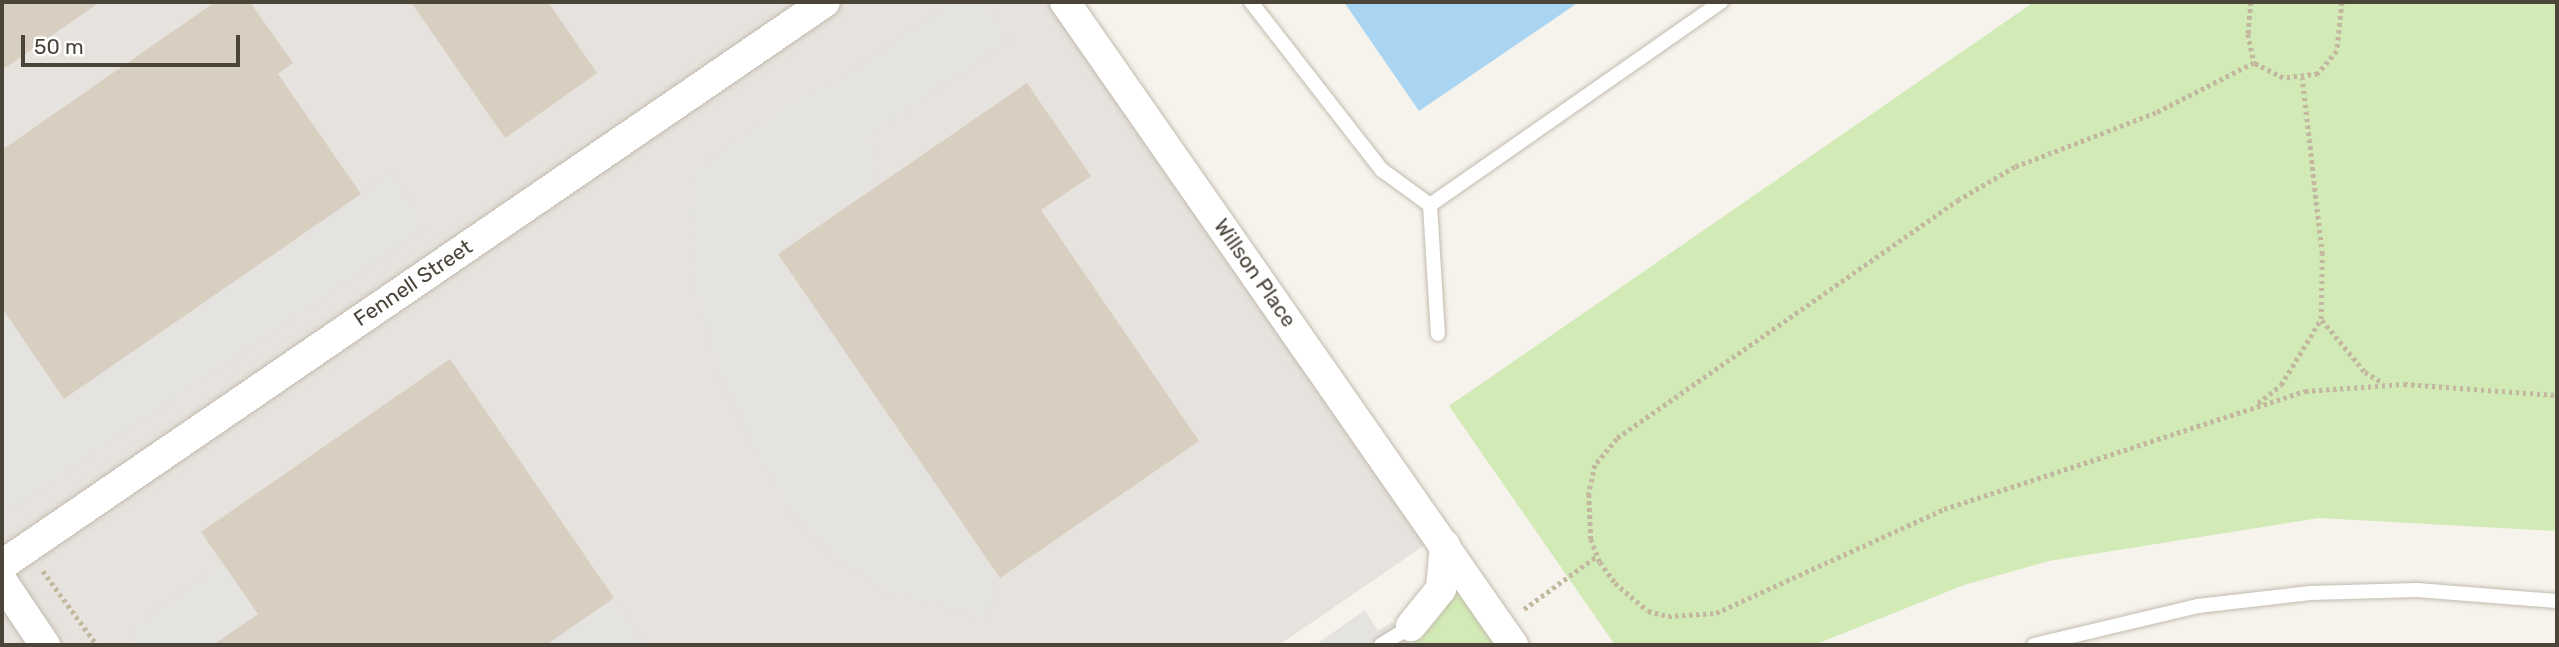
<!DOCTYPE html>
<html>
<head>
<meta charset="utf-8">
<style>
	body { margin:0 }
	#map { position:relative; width:2559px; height:647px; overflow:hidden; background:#f6f3ec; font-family:Rubik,sans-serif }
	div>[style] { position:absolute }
	.industrial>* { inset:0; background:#e6e2dd }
	.green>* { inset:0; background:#d2eab5 }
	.parking>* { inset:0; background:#e5e3e0 }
	.water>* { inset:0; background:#a9d4f2 }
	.building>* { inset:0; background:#d8cfc1 }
	.path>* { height:4.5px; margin-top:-2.25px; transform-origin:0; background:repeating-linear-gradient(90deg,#c4b79f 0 3.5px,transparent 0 7px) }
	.roads { filter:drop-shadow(0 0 2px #c2bbae) drop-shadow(0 0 2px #c2bbae) }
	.service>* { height:14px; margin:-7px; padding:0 7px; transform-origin:7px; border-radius:7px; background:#fff }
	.minor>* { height:30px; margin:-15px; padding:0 15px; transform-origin:15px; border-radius:15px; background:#fff }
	span { translate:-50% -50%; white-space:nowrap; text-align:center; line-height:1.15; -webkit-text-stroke:7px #fff; paint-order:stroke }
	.street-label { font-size:21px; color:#4b4439 }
	.frame { position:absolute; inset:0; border:4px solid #4b4439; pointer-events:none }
	.scale { position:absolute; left:21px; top:35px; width:219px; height:32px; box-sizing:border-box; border:4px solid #4b4439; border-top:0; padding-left:9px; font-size:21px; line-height:24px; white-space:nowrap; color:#4b4439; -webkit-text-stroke:5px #fff; paint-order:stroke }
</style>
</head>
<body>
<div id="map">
	<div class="industrial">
		<i style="clip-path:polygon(2px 2px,1065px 2px,1438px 536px,1279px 645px,2px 645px)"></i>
	</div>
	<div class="green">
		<i style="clip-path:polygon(2034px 2px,2557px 2px,2557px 531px,2319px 518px,2049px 561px,1964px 585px,1814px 645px,1615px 645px,1449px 406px)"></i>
		<i style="clip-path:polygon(1455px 591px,1465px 591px,1502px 645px,1410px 645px,1439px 617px)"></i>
	</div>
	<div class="parking">
		<i style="clip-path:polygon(951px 2px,985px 2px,1011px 40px,870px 137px,880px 185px,778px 254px,1000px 578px,988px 620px,886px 592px,836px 559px,792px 517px,754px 451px,719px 376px,694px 290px,688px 214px,693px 170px,797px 96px,833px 82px)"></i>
		<i style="clip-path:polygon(392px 172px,428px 227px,12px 510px,2px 495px,2px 308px,65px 398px)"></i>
		<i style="clip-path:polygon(223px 564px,258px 614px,213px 645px,138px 645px,128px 630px)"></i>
		<i style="clip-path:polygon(614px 598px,647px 645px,546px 645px)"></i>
		<i style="clip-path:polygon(1365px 610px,1378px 631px,1392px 622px,1409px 645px,1315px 645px)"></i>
	</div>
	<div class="water">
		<i style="clip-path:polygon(1344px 2px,1579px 2px,1419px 111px)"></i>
	</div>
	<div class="building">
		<i style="clip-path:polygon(2px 2px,100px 2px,2px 70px)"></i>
		<i style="clip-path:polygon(215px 2px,250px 2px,293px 63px,278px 74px,361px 194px,64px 399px,2px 308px,2px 150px)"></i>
		<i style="clip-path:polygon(411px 2px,548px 2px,597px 73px,505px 138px)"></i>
		<i style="clip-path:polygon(1027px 83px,1091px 176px,1041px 210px,1199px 441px,1000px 578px,778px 254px)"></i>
		<i style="clip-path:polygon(450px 359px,614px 598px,546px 645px,213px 645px,258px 614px,201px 532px)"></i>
	</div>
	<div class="path">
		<i style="left:2251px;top:2px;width:32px;rotate:95deg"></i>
		<i style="left:2248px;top:34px;width:30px;rotate:78deg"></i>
		<i style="left:2342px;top:2px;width:49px;rotate:95.8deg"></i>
		<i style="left:2337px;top:51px;width:30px;rotate:130deg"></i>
		<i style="left:2318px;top:74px;width:35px;rotate:173deg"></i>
		<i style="left:2283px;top:78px;width:33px;rotate:-153deg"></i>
		<i style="left:2254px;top:63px;width:110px;rotate:153deg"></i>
		<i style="left:2156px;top:113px;width:151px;rotate:159deg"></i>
		<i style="left:2015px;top:167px;width:65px;rotate:149.5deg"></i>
		<i style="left:1959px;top:200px;width:417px;rotate:145.1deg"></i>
		<i style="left:1617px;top:439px;width:34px;rotate:130deg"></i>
		<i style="left:1595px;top:465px;width:30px;rotate:102deg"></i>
		<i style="left:1589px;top:494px;width:45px;rotate:87.5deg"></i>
		<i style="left:1591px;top:539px;width:25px;rotate:69deg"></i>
		<i style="left:1600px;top:562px;width:26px;rotate:54deg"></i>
		<i style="left:1615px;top:583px;width:43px;rotate:40.3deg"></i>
		<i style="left:1648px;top:611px;width:21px;rotate:14deg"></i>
		<i style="left:1668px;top:616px;width:48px;rotate:-3.6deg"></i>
		<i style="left:1716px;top:613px;width:251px;rotate:-24.5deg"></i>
		<i style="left:1944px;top:509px;width:380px;rotate:-18.1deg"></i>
		<i style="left:2305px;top:391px;width:99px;rotate:-4deg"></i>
		<i style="left:2404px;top:384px;width:153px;rotate:4.1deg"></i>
		<i style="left:2322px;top:320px;width:67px;rotate:50.4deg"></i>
		<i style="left:2365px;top:372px;width:21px;rotate:31deg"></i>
		<i style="left:2258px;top:403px;width:29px;rotate:-38deg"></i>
		<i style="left:2281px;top:385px;width:77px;rotate:-58.8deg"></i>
		<i style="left:2321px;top:319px;width:65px;rotate:-89.1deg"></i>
		<i style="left:2322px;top:254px;width:177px;rotate:-96.5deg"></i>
		<i style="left:43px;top:571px;width:92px;rotate:53.9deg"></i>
		<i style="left:1524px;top:609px;width:90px;rotate:-36deg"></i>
	</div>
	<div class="roads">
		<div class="service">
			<i style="left:1251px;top:2px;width:213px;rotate:52.1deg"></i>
			<i style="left:1382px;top:170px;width:59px;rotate:36.1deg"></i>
			<i style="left:1430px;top:205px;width:129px;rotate:86.5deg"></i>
			<i style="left:1430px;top:205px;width:355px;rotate:-34.9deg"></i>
			<i style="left:1381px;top:645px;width:36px;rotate:-32deg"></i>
			<i style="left:2034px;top:645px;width:169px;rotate:-13.4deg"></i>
			<i style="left:2198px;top:606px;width:113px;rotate:-6.6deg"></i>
			<i style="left:2310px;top:593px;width:107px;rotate:-1.6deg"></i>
			<i style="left:2417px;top:590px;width:140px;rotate:4.5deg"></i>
		</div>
		<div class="minor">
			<i style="left:1065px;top:2px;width:784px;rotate:55.13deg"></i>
			<i style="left:2px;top:565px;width:997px;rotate:-34.38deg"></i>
			<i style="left:2px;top:581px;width:77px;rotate:56.1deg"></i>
			<i style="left:1411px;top:626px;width:48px;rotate:-51deg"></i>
			<i style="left:1441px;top:589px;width:44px;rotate:-84.8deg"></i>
		</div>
	</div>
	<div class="street-label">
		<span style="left:1255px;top:273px;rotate:55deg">Willson Place</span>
		<span style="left:413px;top:283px;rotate:-34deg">Fennell Street</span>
	</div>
	<div class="frame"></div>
	<div class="scale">50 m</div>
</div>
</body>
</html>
